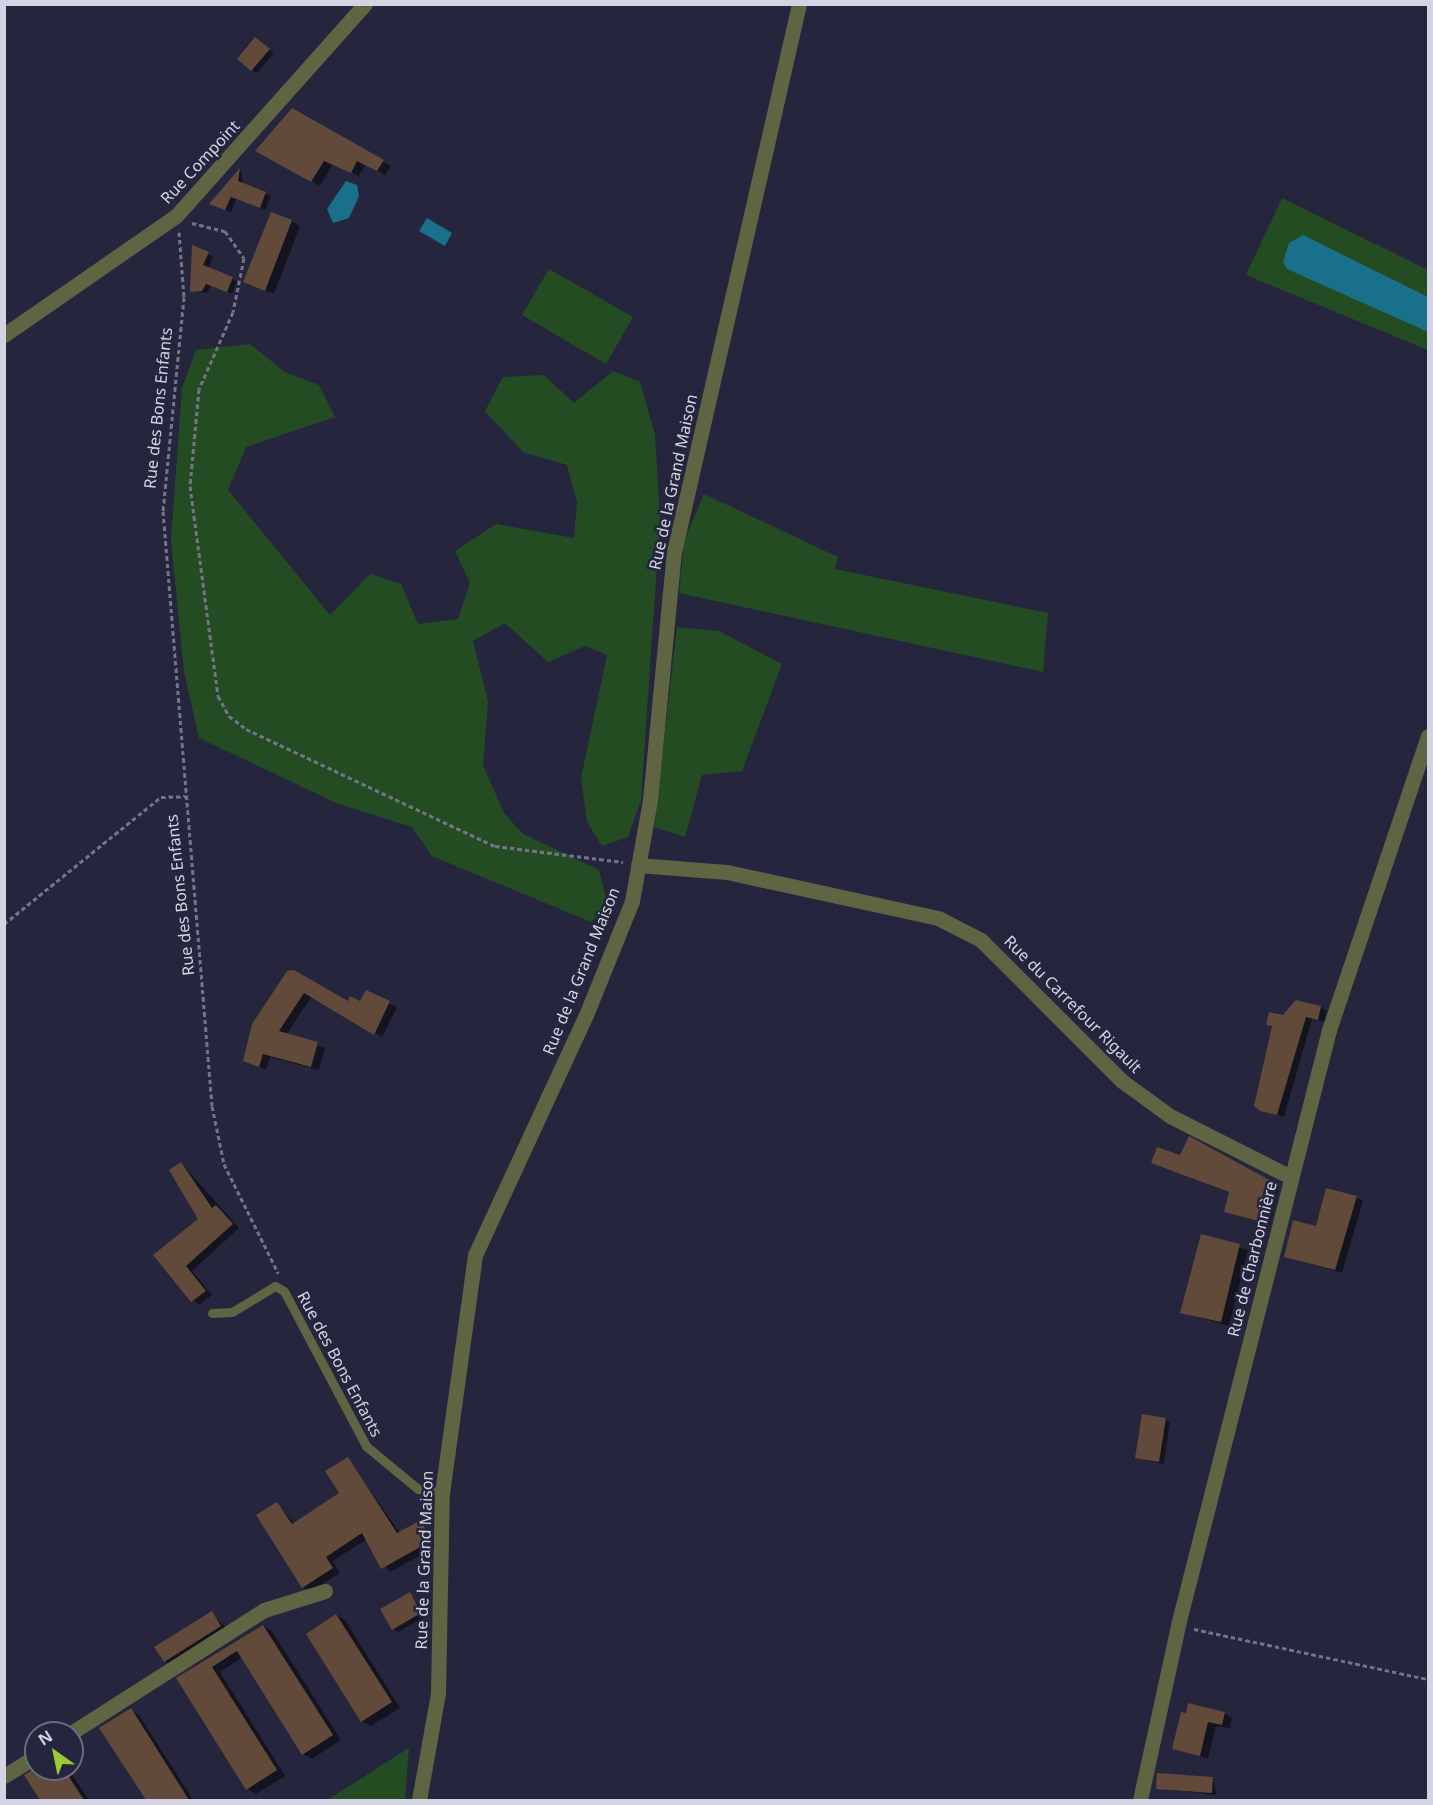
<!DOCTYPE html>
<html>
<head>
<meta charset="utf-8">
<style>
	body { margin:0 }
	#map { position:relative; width:1433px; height:1805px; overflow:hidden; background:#25263d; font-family:"Noto Sans",sans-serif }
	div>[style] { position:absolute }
	.green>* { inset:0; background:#234c22 }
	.water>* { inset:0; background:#18708b }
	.shadow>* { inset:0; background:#0007 }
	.building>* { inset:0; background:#614a39 }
	.path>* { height:3px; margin-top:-1.5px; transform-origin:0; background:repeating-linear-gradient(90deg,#737487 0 4.5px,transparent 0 7.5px) }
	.lane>* { height:9px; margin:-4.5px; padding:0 4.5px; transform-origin:4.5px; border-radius:4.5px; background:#5f6443 }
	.street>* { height:15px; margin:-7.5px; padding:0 7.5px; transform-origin:7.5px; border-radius:7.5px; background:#5f6443 }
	span { translate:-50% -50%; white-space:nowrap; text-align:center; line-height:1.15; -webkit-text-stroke:5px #25263d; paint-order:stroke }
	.street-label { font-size:16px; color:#d3d4e3 }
	.frame { position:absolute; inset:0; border:6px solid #d3d4e3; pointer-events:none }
	.north { position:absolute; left:24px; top:1721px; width:60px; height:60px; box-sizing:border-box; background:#25263d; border:2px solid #6b6c7f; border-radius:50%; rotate:327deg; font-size:16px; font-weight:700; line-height:24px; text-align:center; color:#d3d4e3 }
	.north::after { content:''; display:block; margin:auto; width:21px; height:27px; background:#9bcb33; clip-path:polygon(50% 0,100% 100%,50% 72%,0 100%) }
</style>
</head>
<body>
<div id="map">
	<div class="green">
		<i style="clip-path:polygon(1282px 198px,1428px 270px,1428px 350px,1246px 275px)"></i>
		<i style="clip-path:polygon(549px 269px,633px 317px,606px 364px,522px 315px)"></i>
		<i style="clip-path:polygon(250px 344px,285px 372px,319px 385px,335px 417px,246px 447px,228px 490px,330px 615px,370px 574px,401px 584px,418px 624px,458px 619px,470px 583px,455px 551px,496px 524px,574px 538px,577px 502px,567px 465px,523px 452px,485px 411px,503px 377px,544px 375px,574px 403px,613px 371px,640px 382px,655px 435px,660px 520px,641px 800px,628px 837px,602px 846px,587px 822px,581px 778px,607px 655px,585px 646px,548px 662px,505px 623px,473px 641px,488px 701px,483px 765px,504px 813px,523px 834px,599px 870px,608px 905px,591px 922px,432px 856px,412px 827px,336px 803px,199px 738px,184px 672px,171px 540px,182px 388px,196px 350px)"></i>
		<i style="clip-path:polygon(704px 494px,838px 557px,835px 569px,1048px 613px,1043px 672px,679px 593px,684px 541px)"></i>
		<i style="clip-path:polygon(677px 627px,719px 631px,782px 664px,742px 771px,702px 775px,685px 837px,654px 827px)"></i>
		<i style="clip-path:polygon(409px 1748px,405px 1800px,327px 1800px)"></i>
	</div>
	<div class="water">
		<i style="clip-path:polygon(346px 181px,357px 185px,359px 196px,349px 218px,333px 223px,327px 209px)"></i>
		<i style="clip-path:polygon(427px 218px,452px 233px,445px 246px,419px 231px)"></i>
		<i style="clip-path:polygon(1303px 235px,1428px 297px,1428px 332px,1287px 269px,1283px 262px,1289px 243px)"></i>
	</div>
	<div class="shadow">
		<i style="clip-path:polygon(256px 39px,274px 53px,257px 73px,252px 70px)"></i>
		<i style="clip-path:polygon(292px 110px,391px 166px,385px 175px,366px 164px,359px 176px,333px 164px,320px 186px,257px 150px)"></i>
		<i style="clip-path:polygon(241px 170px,243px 184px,271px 196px,265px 210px,236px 199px,231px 212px,211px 203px)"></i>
		<i style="clip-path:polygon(292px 221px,300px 226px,274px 294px,254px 286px)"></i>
		<i style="clip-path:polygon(194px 248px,213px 256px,208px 269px,237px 281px,232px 294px,211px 285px,207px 293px,192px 291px)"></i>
		<i style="clip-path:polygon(287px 972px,348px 1003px,361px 1003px,366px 992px,397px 1007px,382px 1037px,312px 996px,286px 1035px,325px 1048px,319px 1070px,270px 1057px,266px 1070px,252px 1064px)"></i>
		<i style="clip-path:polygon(1321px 1007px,1327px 1011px,1324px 1022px,1312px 1019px,1284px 1117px,1262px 1109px,1273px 1027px,1268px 1024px)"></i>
		<i style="clip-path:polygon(1232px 1160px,1279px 1187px,1270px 1225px,1226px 1212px,1230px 1193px,1153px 1162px)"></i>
		<i style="clip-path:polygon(182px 1164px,239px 1228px,192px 1271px,212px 1295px,199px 1305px,155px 1255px,200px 1220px)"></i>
		<i style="clip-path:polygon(1356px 1197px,1363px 1201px,1342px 1273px,1285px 1257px)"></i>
		<i style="clip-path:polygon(1202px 1236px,1248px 1250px,1229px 1326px,1182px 1312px)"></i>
		<i style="clip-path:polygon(1165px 1419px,1170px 1423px,1164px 1464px,1137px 1458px)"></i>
		<i style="clip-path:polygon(348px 1459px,400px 1533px,421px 1522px,438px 1546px,390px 1572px,367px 1539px,333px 1561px,340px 1573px,311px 1591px,303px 1587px,277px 1504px,295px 1524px,341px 1494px)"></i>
		<i style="clip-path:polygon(410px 1594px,426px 1616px,398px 1632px,393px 1629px)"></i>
		<i style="clip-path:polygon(212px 1613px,229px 1631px,174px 1666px,165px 1661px)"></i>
		<i style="clip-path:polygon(337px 1615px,345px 1620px,400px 1708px,371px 1726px,362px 1721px,308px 1634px)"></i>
		<i style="clip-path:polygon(263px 1626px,272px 1631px,341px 1740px,312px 1759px,303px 1754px,243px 1657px,220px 1672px,285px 1776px,256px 1794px,247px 1789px,178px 1678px)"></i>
		<i style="clip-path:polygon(131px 1710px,139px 1715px,193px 1800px,148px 1800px,101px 1728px)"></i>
		<i style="clip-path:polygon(1224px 1713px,1232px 1718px,1230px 1728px,1216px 1726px,1208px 1759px,1173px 1748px,1182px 1714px)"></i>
		<i style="clip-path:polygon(37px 1769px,68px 1769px,89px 1800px,42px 1800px,26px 1776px)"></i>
		<i style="clip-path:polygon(1213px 1779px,1217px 1795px,1158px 1788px)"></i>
	</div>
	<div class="building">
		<i style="clip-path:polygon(255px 37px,270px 49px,251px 71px,237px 59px)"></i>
		<i style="clip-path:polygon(292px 108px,384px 160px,377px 171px,357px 161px,351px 173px,324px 161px,311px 182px,255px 151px)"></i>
		<i style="clip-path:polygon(240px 168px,238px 181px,266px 192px,260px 208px,231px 197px,225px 210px,209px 204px)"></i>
		<i style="clip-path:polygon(271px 212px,292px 220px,265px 291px,243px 282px)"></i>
		<i style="clip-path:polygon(192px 245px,209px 252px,203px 265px,233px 277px,227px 292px,206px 284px,202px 291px,190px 292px)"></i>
		<i style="clip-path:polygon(294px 970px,348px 1001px,350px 996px,360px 1001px,366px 990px,390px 1001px,374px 1035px,304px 993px,279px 1031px,318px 1042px,311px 1067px,263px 1054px,259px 1067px,243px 1061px,252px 1024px,287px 971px)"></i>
		<i style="clip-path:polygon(1296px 1000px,1321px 1006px,1318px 1020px,1306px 1017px,1277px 1115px,1260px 1111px,1254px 1106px,1272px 1026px,1266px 1025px,1269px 1012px,1283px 1015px)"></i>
		<i style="clip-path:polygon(1189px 1136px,1271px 1181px,1262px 1222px,1224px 1212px,1229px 1192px,1151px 1163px,1157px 1147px,1180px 1155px)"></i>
		<i style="clip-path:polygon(181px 1162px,212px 1208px,216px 1205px,233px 1224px,186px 1266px,206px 1291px,191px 1302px,153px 1255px,198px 1219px,169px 1170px)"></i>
		<i style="clip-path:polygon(1326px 1188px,1357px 1196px,1335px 1270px,1284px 1257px,1293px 1220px,1316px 1226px)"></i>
		<i style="clip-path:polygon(1201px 1234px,1240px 1244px,1221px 1322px,1180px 1313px)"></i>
		<i style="clip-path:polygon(1142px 1414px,1166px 1418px,1159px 1462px,1135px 1458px)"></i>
		<i style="clip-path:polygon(348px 1457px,397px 1533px,421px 1520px,431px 1541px,381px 1569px,362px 1533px,326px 1557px,333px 1568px,302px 1588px,256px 1515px,277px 1502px,292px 1524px,339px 1493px,325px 1471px)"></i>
		<i style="clip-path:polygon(410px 1592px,421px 1613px,392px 1630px,380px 1609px)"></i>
		<i style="clip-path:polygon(212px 1611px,221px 1626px,164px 1662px,154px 1647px)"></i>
		<i style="clip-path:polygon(336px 1614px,392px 1702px,361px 1722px,306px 1634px)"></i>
		<i style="clip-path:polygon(263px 1625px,333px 1735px,302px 1755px,237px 1651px,212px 1667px,277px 1770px,246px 1790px,176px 1678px)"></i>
		<i style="clip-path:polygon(1188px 1703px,1225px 1712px,1222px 1725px,1208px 1722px,1200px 1756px,1172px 1749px,1181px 1712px,1186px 1713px)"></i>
		<i style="clip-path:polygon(131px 1708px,189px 1800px,146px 1800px,99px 1728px)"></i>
		<i style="clip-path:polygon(34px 1769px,64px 1769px,84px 1800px,40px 1800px,24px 1775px)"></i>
		<i style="clip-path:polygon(1157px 1773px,1213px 1777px,1212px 1793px,1156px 1789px)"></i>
	</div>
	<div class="path">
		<i style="left:192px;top:223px;width:34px;rotate:14deg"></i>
		<i style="left:225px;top:231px;width:33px;rotate:55deg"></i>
		<i style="left:244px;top:258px;width:55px;rotate:101.5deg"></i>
		<i style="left:233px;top:312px;width:84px;rotate:113.8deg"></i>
		<i style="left:199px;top:389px;width:97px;rotate:95.3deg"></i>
		<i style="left:190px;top:486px;width:212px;rotate:82.4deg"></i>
		<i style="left:218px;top:696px;width:23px;rotate:61deg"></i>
		<i style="left:229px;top:716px;width:21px;rotate:37deg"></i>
		<i style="left:246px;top:729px;width:275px;rotate:25.2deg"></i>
		<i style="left:495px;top:846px;width:129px;rotate:7.1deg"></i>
		<i style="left:179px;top:232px;width:65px;rotate:85.6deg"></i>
		<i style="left:184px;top:297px;width:215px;rotate:95.6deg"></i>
		<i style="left:163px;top:511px;width:597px;rotate:85.29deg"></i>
		<i style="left:212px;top:1106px;width:59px;rotate:78.3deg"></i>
		<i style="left:224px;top:1164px;width:122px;rotate:63.6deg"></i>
		<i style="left:4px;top:924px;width:202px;rotate:-39deg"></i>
		<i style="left:161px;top:797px;width:25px;rotate:-2deg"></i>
		<i style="left:1194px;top:1629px;width:239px;rotate:12.1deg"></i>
	</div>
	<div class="lane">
		<i style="left:212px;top:1313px;width:20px;rotate:-3deg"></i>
		<i style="left:232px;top:1312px;width:50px;rotate:-31.2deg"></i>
		<i style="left:275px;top:1286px;width:10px;rotate:29deg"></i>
		<i style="left:284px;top:1291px;width:175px;rotate:62.1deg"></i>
		<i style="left:366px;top:1446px;width:67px;rotate:39.6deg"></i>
		<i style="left:418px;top:1489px;width:24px;rotate:9deg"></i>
	</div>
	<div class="street">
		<i style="left:4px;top:335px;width:209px;rotate:-34.7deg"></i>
		<i style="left:176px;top:216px;width:284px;rotate:-48.3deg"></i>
		<i style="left:638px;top:865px;width:89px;rotate:4.5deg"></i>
		<i style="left:727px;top:872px;width:216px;rotate:12.3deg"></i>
		<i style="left:938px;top:918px;width:48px;rotate:27.1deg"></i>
		<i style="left:981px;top:940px;width:199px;rotate:45deg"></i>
		<i style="left:1122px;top:1081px;width:59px;rotate:36.1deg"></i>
		<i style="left:1170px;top:1116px;width:136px;rotate:26.8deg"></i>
		<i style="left:71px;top:1733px;width:229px;rotate:-32.5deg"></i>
		<i style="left:264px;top:1610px;width:64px;rotate:-17.3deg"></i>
		<i style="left:4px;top:1776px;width:38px;rotate:-32deg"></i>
		<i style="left:419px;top:1800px;width:109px;rotate:-79.9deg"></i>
		<i style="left:438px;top:1693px;width:200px;rotate:-88.9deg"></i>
		<i style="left:442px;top:1493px;width:240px;rotate:-82.1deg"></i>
		<i style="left:475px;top:1255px;width:264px;rotate:-65.2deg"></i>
		<i style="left:586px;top:1015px;width:123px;rotate:-68deg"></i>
		<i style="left:632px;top:901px;width:103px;rotate:-79.9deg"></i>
		<i style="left:650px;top:800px;width:249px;rotate:-84.5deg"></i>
		<i style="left:674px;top:552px;width:562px;rotate:-77.15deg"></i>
		<i style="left:1140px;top:1800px;width:179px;rotate:-77.7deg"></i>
		<i style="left:1178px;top:1625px;width:614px;rotate:-75.76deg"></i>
		<i style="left:1329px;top:1030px;width:310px;rotate:-71.4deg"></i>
	</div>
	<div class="street-label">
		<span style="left:200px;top:162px;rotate:-47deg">Rue Compoint</span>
		<span style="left:158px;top:408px;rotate:-84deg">Rue des Bons Enfants</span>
		<span style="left:673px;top:482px;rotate:-78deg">Rue de la Grand Maison</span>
		<span style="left:180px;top:895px;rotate:-96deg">Rue des Bons Enfants</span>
		<span style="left:581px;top:971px;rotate:-68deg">Rue de la Grand Maison</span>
		<span style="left:1073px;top:1004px;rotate:45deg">Rue du Carrefour Rigault</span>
		<span style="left:1252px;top:1259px;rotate:-76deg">Rue de Charbonnière</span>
		<span style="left:340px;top:1364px;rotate:62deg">Rue des Bons Enfants</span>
		<span style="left:424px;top:1560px;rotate:-88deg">Rue de la Grand Maison</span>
	</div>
	<div class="frame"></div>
	<div class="north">N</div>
</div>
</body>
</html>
